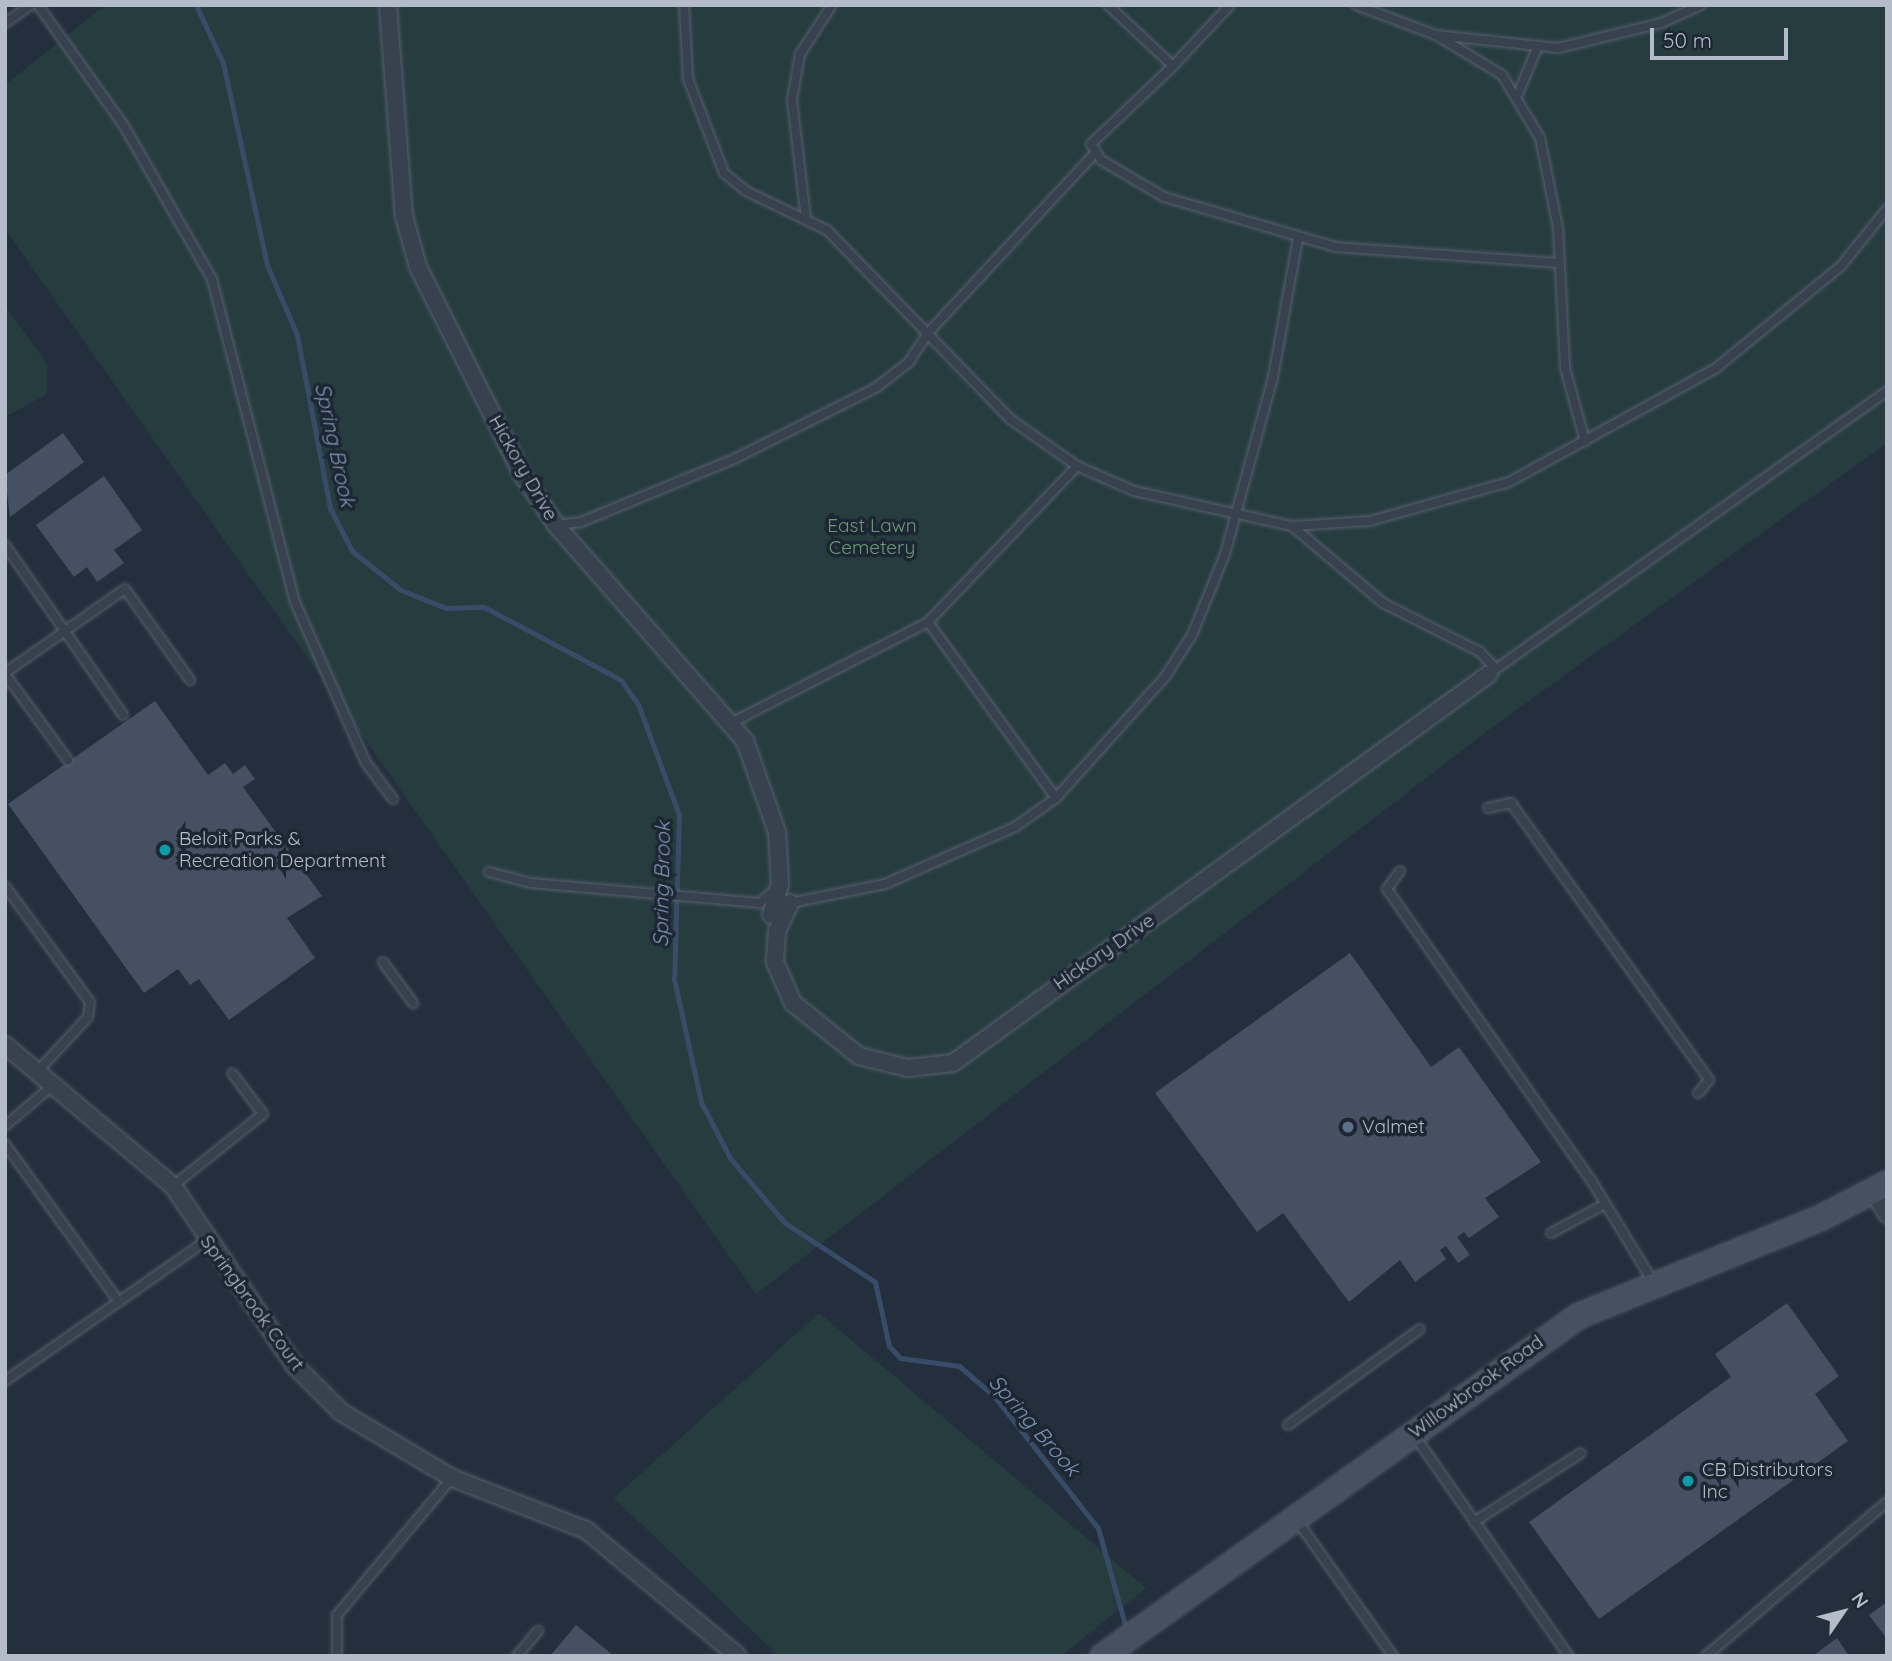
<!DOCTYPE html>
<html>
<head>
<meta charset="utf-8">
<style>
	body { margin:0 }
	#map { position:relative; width:1892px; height:1661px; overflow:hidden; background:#242f3e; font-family:Quicksand,sans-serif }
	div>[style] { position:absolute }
	.green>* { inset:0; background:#263c3f }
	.stream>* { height:5px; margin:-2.5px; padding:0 2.5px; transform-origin:2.5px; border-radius:2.5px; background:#394c67 }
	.building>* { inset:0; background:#455162 }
	.roads { filter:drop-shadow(0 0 2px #565f6c) drop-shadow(0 0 2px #565f6c) }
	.lane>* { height:8px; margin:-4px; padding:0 4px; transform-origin:4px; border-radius:4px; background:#38414e }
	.street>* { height:16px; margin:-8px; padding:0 8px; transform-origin:8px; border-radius:8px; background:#38414e }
	.secondary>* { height:23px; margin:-11.5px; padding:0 11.5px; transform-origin:11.5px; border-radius:11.5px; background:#465061 }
	.dots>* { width:19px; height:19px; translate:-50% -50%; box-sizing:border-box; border:4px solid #1d2633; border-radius:50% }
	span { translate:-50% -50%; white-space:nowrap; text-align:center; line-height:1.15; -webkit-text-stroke:7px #1d2633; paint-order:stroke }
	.street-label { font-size:19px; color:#b4bcc9 }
	.park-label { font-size:19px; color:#6b9a76 }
	.poi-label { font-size:19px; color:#b4bcc9 }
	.left { translate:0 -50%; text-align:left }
	.water-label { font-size:21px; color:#7c92b1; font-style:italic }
	.frame { position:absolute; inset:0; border:7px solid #b4bcc9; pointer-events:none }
	.north { position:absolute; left:1808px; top:1577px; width:70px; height:70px; -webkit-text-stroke:5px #1d2633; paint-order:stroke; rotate:55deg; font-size:19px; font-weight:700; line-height:28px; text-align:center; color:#b4bcc9 }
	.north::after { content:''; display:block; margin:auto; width:24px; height:32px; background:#b4bcc9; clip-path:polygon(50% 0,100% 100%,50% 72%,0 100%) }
	.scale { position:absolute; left:1650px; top:28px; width:138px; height:32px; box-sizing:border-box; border:4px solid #b4bcc9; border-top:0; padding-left:9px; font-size:21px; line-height:24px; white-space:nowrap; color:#b4bcc9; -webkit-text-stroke:5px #1d2633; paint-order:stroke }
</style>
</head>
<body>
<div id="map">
	<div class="green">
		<i style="clip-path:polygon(105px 5px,1887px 5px,1887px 443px,1490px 729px,756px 1294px,5px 229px,5px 85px)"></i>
		<i style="clip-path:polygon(5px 306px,47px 364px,47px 394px,5px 417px)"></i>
		<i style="clip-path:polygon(819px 1313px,1108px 1556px,1146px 1588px,1061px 1656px,779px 1656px,614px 1498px)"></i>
	</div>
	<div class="stream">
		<i style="left:196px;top:5px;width:64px;rotate:65deg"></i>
		<i style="left:223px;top:63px;width:207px;rotate:77.7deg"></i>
		<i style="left:267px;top:265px;width:76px;rotate:66.8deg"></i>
		<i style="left:297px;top:335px;width:176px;rotate:79.2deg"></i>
		<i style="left:330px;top:508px;width:48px;rotate:62.9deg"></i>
		<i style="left:352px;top:551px;width:63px;rotate:38.5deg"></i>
		<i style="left:401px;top:590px;width:48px;rotate:21.8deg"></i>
		<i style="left:446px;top:608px;width:38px;rotate:-2deg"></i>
		<i style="left:484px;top:607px;width:96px;rotate:27.9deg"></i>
		<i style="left:569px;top:652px;width:59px;rotate:28.3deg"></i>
		<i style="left:621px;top:680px;width:29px;rotate:55deg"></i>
		<i style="left:638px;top:704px;width:118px;rotate:69.7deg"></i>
		<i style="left:679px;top:815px;width:164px;rotate:91.7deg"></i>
		<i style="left:674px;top:979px;width:126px;rotate:77.6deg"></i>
		<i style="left:701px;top:1102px;width:63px;rotate:62.6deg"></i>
		<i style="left:730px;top:1158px;width:85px;rotate:49.8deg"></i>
		<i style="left:785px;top:1223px;width:108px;rotate:33.2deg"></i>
		<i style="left:875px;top:1282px;width:66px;rotate:77.7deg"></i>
		<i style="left:889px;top:1346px;width:16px;rotate:47deg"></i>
		<i style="left:900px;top:1358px;width:60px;rotate:7.7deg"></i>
		<i style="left:959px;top:1366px;width:46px;rotate:40.6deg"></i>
		<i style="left:994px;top:1396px;width:168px;rotate:51.8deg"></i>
		<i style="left:1098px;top:1528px;width:108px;rotate:74.4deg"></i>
	</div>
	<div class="building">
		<i style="clip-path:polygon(63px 433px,84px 462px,10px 517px,5px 475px)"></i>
		<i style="clip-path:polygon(104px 476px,142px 530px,114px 550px,124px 563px,97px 582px,87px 567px,74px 577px,36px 525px)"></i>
		<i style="clip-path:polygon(155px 701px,208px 775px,225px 763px,233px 774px,245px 765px,255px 779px,243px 787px,322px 896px,287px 918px,315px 958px,229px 1020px,199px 979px,190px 985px,178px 969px,144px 993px,8px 804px)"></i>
		<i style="clip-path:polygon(1350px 953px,1431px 1067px,1459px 1047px,1541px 1162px,1485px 1198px,1499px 1217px,1469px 1238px,1464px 1232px,1457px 1237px,1470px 1255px,1458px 1263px,1446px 1246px,1440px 1250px,1446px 1259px,1415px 1282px,1400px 1260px,1349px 1302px,1283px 1213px,1257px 1232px,1155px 1093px)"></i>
		<i style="clip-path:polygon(1787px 1303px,1839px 1376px,1815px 1394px,1848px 1441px,1599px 1619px,1529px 1522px,1731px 1377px,1715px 1354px)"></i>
		<i style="clip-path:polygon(1887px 1602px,1887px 1639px,1869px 1615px)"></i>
		<i style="clip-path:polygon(576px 1625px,614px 1656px,550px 1656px)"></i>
		<i style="clip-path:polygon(1837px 1638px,1849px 1656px,1813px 1656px)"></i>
	</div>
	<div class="roads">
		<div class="lane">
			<i style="left:38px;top:5px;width:148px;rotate:54.6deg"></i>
			<i style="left:124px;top:126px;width:177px;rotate:60.1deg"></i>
			<i style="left:212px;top:279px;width:333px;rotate:75.6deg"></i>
			<i style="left:295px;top:602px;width:176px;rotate:66.2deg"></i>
			<i style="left:366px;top:763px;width:45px;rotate:53.1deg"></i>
			<i style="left:684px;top:5px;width:74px;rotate:86.9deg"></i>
			<i style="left:688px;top:79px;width:101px;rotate:69deg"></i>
			<i style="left:724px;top:173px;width:28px;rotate:39deg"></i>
			<i style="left:746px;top:191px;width:90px;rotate:25.7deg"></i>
			<i style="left:827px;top:230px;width:263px;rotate:45.9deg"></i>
			<i style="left:1010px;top:419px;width:82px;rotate:35deg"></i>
			<i style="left:1077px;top:466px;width:62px;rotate:23.7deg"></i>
			<i style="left:1134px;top:491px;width:162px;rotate:12.5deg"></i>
			<i style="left:1292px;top:526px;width:78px;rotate:-3.7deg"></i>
			<i style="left:1370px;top:521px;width:144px;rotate:-15.7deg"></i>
			<i style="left:1509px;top:482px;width:236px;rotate:-28.8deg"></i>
			<i style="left:1716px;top:368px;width:161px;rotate:-39.2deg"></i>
			<i style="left:1841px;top:266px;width:73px;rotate:-51.1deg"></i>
			<i style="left:1108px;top:5px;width:89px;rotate:43.2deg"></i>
			<i style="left:1173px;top:66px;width:83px;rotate:-46.9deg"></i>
			<i style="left:1356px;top:5px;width:85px;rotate:20.6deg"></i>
			<i style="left:1436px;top:35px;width:123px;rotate:6.1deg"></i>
			<i style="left:1558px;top:48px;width:106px;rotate:-13.6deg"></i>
			<i style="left:1661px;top:23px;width:44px;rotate:-24.2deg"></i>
			<i style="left:5px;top:23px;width:32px;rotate:-35deg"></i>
			<i style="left:1436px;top:35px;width:77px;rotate:31.2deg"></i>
			<i style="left:1502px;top:75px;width:74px;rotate:58.9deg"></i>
			<i style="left:1540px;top:138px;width:92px;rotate:78.7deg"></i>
			<i style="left:1558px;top:228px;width:140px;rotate:87.1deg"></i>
			<i style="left:1565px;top:368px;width:76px;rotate:74.7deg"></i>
			<i style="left:1173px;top:66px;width:113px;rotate:136.4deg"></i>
			<i style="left:1091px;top:144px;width:19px;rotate:58deg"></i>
			<i style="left:1101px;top:160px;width:73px;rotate:30.4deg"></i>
			<i style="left:1164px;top:197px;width:179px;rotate:16.2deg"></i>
			<i style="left:1336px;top:247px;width:223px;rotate:4.1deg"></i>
			<i style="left:1518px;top:94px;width:52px;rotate:-67.4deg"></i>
			<i style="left:806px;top:219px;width:120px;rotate:-96.7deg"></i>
			<i style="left:792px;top:100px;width:47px;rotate:-80.1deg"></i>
			<i style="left:800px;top:54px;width:59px;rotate:-56.9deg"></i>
			<i style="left:556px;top:525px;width:25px;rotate:-7deg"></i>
			<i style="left:581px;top:522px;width:168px;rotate:-22.4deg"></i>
			<i style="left:736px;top:458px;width:158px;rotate:-26.7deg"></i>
			<i style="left:877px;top:387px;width:41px;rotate:-38deg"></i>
			<i style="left:909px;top:362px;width:33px;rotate:-57deg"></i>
			<i style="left:927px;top:334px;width:248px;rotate:-47.1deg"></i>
			<i style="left:1292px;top:526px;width:119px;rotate:40.2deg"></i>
			<i style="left:1383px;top:603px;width:109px;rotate:26.8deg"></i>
			<i style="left:1480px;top:652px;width:23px;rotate:47deg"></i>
			<i style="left:5px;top:545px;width:207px;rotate:55.2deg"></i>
			<i style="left:928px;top:622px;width:218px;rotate:54deg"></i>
			<i style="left:5px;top:673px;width:146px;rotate:-35deg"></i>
			<i style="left:125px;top:589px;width:112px;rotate:54.5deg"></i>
			<i style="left:5px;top:674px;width:107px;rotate:53.8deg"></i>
			<i style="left:1489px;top:674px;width:488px;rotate:-35.4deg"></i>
			<i style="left:731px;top:723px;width:221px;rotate:-27.1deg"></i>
			<i style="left:928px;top:622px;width:216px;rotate:-46.3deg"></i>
			<i style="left:1488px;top:808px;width:24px;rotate:-12deg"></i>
			<i style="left:1511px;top:803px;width:340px;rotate:54.4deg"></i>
			<i style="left:1709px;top:1080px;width:17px;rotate:130deg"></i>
			<i style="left:1400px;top:871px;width:22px;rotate:126deg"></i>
			<i style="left:1387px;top:889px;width:355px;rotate:55deg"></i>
			<i style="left:1591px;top:1180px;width:119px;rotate:58.7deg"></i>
			<i style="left:489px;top:872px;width:43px;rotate:14.7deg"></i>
			<i style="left:531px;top:883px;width:230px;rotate:5deg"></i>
			<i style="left:760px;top:903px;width:21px;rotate:-43deg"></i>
			<i style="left:5px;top:886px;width:144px;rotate:53.8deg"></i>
			<i style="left:90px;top:1002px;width:15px;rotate:98deg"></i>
			<i style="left:88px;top:1017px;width:76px;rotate:132.9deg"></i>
			<i style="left:790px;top:903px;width:97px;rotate:-11.3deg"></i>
			<i style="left:885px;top:884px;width:142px;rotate:-23.7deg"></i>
			<i style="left:1015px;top:827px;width:50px;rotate:-35.3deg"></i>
			<i style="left:1056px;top:798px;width:163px;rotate:-48deg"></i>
			<i style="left:1165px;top:677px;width:50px;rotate:-57.3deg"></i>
			<i style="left:1192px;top:635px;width:87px;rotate:-67.8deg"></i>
			<i style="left:1225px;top:554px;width:183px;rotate:-74.8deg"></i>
			<i style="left:1273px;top:377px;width:141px;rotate:-79.8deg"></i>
			<i style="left:383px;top:962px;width:51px;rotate:53.8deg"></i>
			<i style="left:5px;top:1126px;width:62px;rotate:-40.4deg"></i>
			<i style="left:5px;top:1144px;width:195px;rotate:54.2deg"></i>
			<i style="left:173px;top:1186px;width:115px;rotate:-38.7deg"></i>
			<i style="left:263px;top:1114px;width:51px;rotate:-127.1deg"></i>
			<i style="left:1551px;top:1233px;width:61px;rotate:-28.2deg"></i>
			<i style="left:5px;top:1381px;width:246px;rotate:-34.9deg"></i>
			<i style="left:1288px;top:1425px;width:163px;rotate:-36deg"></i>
			<i style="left:1414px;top:1435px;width:270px;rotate:55deg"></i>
			<i style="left:1296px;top:1519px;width:168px;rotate:54.7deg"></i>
			<i style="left:1474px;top:1522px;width:127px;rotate:-32.8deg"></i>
			<i style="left:337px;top:1656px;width:41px;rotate:-90deg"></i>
			<i style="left:337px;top:1615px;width:179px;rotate:-50deg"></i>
			<i style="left:517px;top:1656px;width:33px;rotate:-50deg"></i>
			<i style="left:1706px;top:1656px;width:238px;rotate:-40.4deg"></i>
		</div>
		<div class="street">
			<i style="left:388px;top:5px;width:212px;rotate:85.7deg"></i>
			<i style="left:404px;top:216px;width:53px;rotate:74.6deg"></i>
			<i style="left:418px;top:267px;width:234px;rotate:63.3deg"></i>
			<i style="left:523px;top:476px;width:59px;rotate:56deg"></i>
			<i style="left:556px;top:525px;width:287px;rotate:48.8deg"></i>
			<i style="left:745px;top:741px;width:96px;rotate:70.6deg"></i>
			<i style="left:777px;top:832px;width:52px;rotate:86.7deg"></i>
			<i style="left:780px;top:884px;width:32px;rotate:106deg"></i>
			<i style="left:790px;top:903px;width:31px;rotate:115deg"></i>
			<i style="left:777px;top:931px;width:31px;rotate:94deg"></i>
			<i style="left:775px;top:962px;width:45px;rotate:66.3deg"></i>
			<i style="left:793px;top:1003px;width:85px;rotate:38.8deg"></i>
			<i style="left:859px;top:1056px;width:50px;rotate:13.8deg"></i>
			<i style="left:908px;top:1068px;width:45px;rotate:-6.3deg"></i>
			<i style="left:953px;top:1063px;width:662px;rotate:-35.97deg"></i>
			<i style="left:5px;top:1045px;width:219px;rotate:40deg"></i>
			<i style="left:173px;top:1186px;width:216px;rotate:55.9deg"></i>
			<i style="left:294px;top:1365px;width:66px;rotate:45deg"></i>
			<i style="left:341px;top:1412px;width:129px;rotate:30.7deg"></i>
			<i style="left:452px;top:1478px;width:144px;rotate:21.2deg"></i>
			<i style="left:586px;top:1530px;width:197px;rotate:39.7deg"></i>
			<i style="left:1873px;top:1191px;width:27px;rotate:59deg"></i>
		</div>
		<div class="secondary">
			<i style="left:1102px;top:1656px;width:586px;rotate:-35.56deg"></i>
			<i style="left:1579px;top:1315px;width:261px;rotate:-22deg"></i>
			<i style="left:1821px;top:1217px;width:74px;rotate:-27.3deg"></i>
		</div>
	</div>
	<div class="dots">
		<i style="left:165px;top:850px;background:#0f9aa8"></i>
		<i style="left:1348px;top:1127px;background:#5c6f8a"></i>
		<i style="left:1688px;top:1481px;background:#0f9aa8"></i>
	</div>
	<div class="street-label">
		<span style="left:523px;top:468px;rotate:60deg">Hickory Drive</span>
		<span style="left:1104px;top:952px;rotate:-35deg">Hickory Drive</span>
		<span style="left:252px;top:1303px;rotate:54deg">Springbrook Court</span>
		<span style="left:1476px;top:1387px;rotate:-36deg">Willowbrook Road</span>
	</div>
	<div class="park-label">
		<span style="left:872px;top:537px">East Lawn<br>Cemetery</span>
	</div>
	<div class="poi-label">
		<span class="left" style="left:179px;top:850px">Beloit Parks &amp;<br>Recreation Department</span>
		<span class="left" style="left:1362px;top:1127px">Valmet</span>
		<span class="left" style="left:1702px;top:1481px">CB Distributors<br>Inc</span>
	</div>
	<div class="water-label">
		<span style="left:336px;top:445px;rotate:78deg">Spring Brook</span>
		<span style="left:661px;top:884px;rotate:-89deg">Spring Brook</span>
		<span style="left:1035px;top:1425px;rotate:49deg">Spring Brook</span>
	</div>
	<div class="frame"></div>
	<div class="north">N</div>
	<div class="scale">50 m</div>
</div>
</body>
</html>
